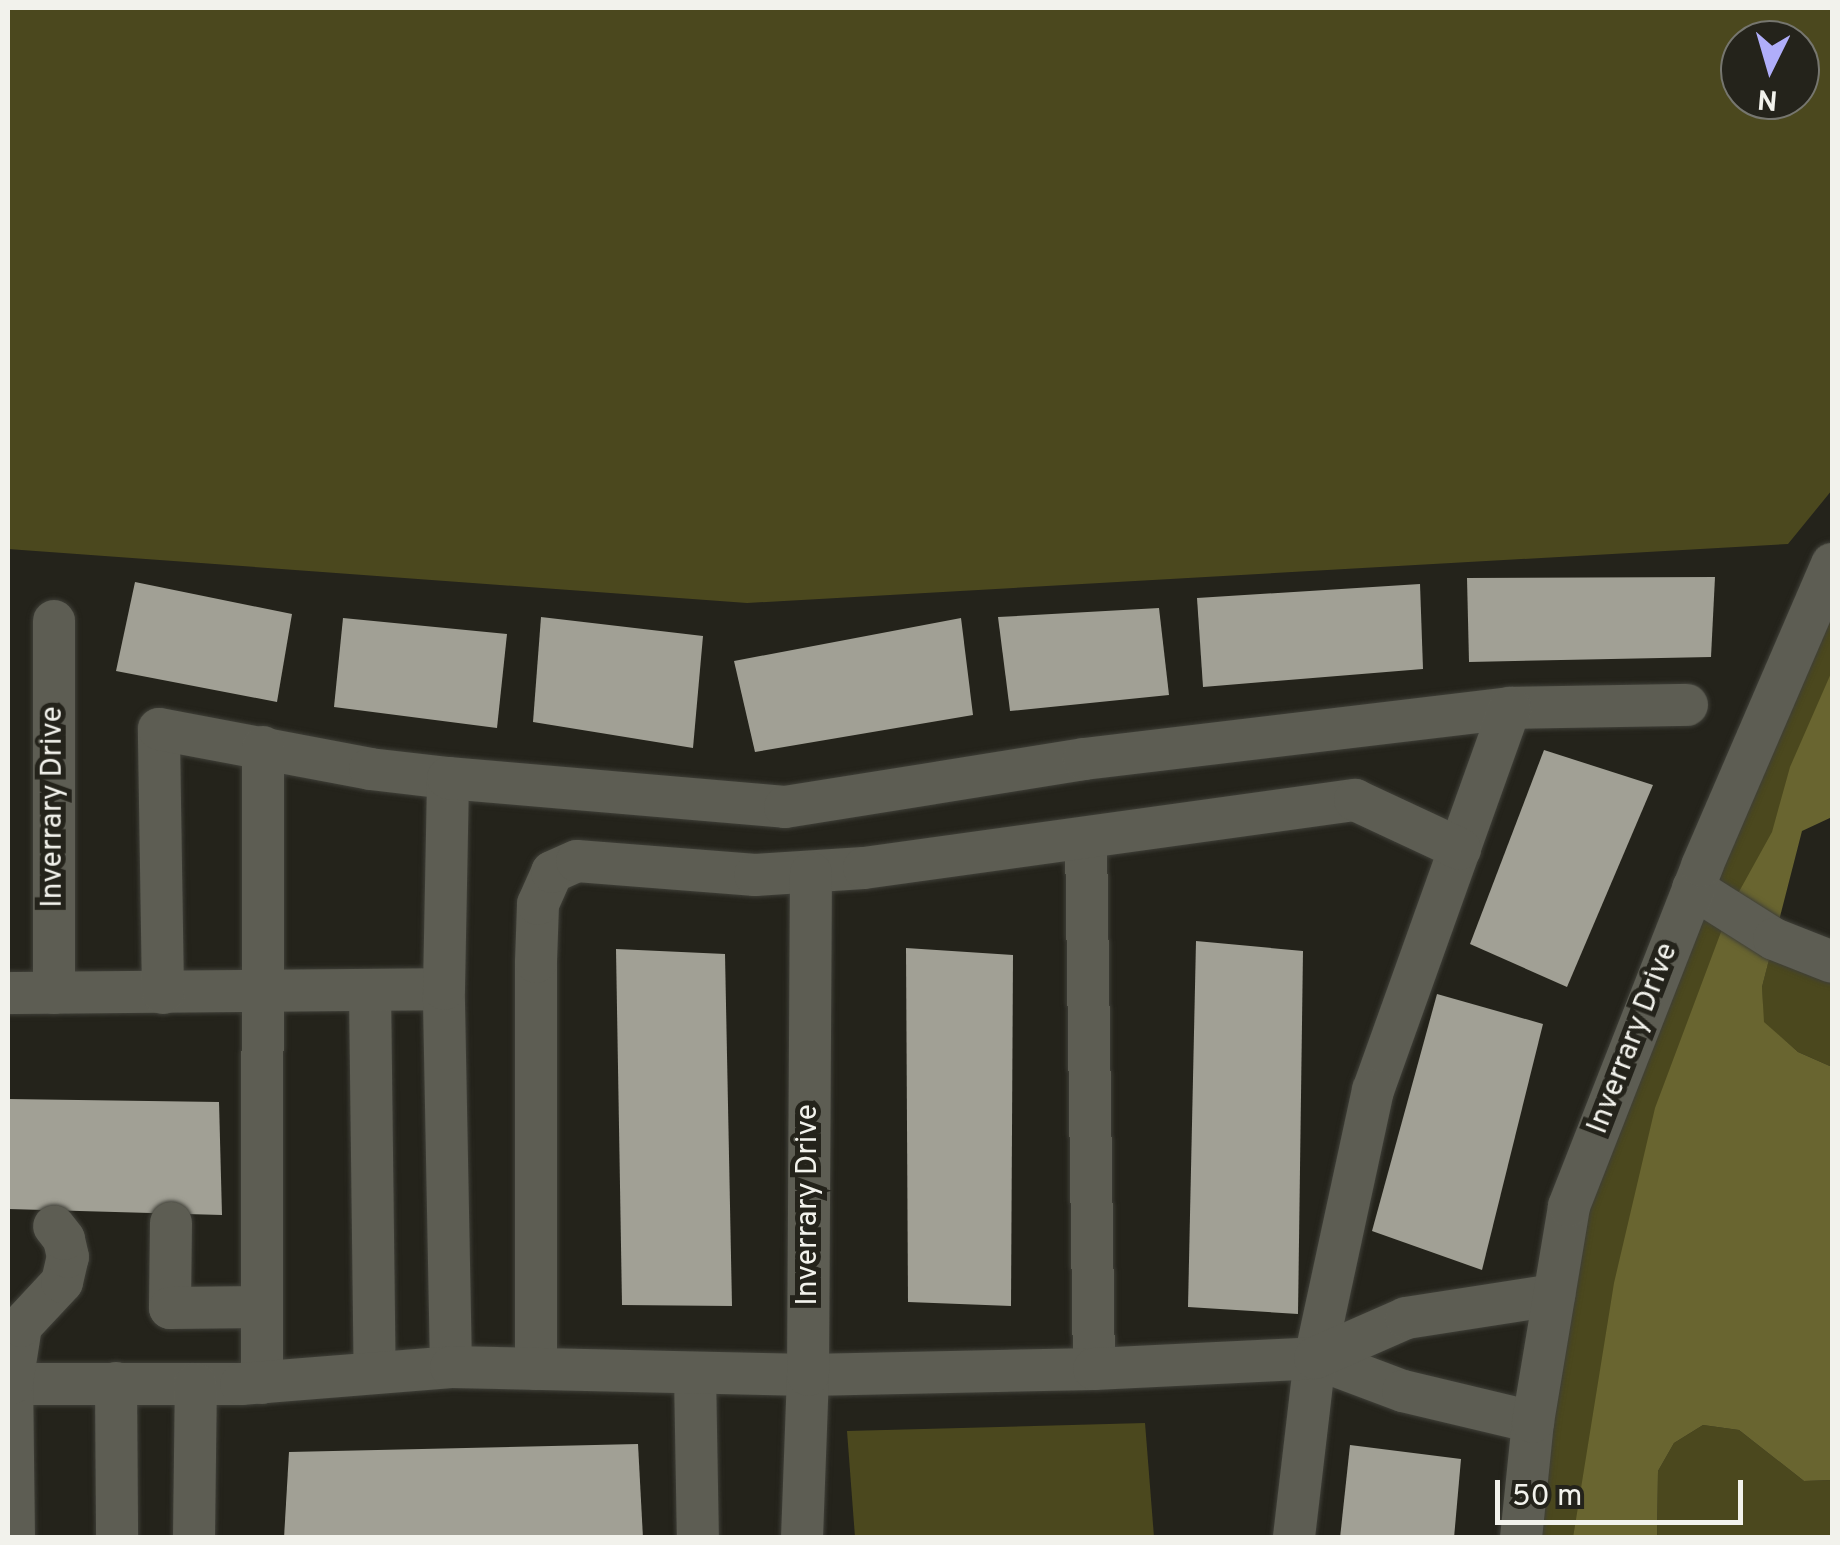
<!DOCTYPE html>
<html>
<head>
<meta charset="utf-8">
<style>
	body { margin:0 }
	#map { position:relative; width:1840px; height:1545px; overflow:hidden; background:#24231b; font-family:Overpass,sans-serif }
	div>[style] { position:absolute }
	.green>* { inset:0; background:#4b481e }
	.water>* { inset:0; background:#696530 }
	.building>* { inset:0; background:#a1a095 }
	.roads { filter:drop-shadow(0 0 2px #3f3f38) drop-shadow(0 0 2px #3f3f38) }
	.minor>* { height:42px; margin:-21px; padding:0 21px; transform-origin:21px; border-radius:21px; background:#5d5d53 }
	span { translate:-50% -50%; white-space:nowrap; text-align:center; line-height:1.15; -webkit-text-stroke:10px #24231b; paint-order:stroke }
	.street-label { font-size:30px; color:#f2f2ec }
	.frame { position:absolute; inset:0; border:10px solid #f2f2ec; pointer-events:none }
	.north { position:absolute; left:1720px; top:20px; width:100px; height:100px; box-sizing:border-box; background:#24231b; border:2px solid #76766f; border-radius:50%; rotate:185deg; font-size:28px; font-weight:700; line-height:40px; text-align:center; color:#f2f2ec }
	.north::after { content:''; display:block; margin:auto; width:35px; height:45px; background:#b0aefa; clip-path:polygon(50% 0,100% 100%,50% 72%,0 100%) }
	.scale { position:absolute; left:1495px; top:1480px; width:248px; height:45px; box-sizing:border-box; border:5px solid #f2f2ec; border-top:0; padding-left:12px; font-size:30px; line-height:35px; white-space:nowrap; color:#f2f2ec; -webkit-text-stroke:8px #24231b; paint-order:stroke }
</style>
</head>
<body>
<div id="map">
	<div class="green">
		<i style="clip-path:polygon(evenodd,8px 8px,1832px 8px,1832px 490px,1788px 544px,747px 603px,8px 549px,8px 8px,1740px 40px,1800px 40px,1800px 100px,1740px 100px,1740px 40px)"></i>
		<i style="clip-path:polygon(1832px 564px,1832px 711px,1801px 788px,1630px 1537px,1521px 1538px,1569px 1206px)"></i>
		<i style="clip-path:polygon(1774px 939px,1832px 962px,1832px 1067px,1798px 1052px,1763px 1022px,1762px 987px)"></i>
		<i style="clip-path:polygon(1145px 1423px,1154px 1537px,855px 1537px,847px 1431px)"></i>
		<i style="clip-path:polygon(1703px 1425px,1739px 1430px,1804px 1481px,1832px 1480px,1832px 1537px,1657px 1538px,1658px 1471px,1674px 1443px)"></i>
	</div>
	<div class="water">
		<i style="clip-path:polygon(1832px 671px,1832px 817px,1802px 831px,1762px 987px,1764px 1022px,1798px 1052px,1832px 1067px,1832px 1480px,1804px 1481px,1739px 1430px,1703px 1425px,1674px 1443px,1658px 1471px,1657px 1537px,1573px 1538px,1614px 1283px,1655px 1108px,1730px 908px,1772px 832px,1790px 767px)"></i>
	</div>
	<div class="building">
		<i style="clip-path:polygon(1715px 577px,1711px 657px,1469px 662px,1467px 578px)"></i>
		<i style="clip-path:polygon(135px 582px,292px 614px,277px 702px,116px 671px)"></i>
		<i style="clip-path:polygon(1420px 584px,1423px 669px,1203px 687px,1197px 598px)"></i>
		<i style="clip-path:polygon(1159px 608px,1169px 695px,1010px 711px,998px 617px)"></i>
		<i style="clip-path:polygon(541px 617px,703px 636px,693px 748px,533px 722px)"></i>
		<i style="clip-path:polygon(343px 618px,507px 634px,497px 728px,334px 707px)"></i>
		<i style="clip-path:polygon(961px 618px,973px 715px,755px 752px,734px 661px)"></i>
		<i style="clip-path:polygon(1544px 750px,1653px 785px,1567px 987px,1470px 944px)"></i>
		<i style="clip-path:polygon(1196px 941px,1303px 951px,1298px 1314px,1188px 1307px)"></i>
		<i style="clip-path:polygon(906px 948px,1013px 955px,1011px 1306px,908px 1302px)"></i>
		<i style="clip-path:polygon(616px 949px,725px 954px,732px 1306px,622px 1305px)"></i>
		<i style="clip-path:polygon(1437px 994px,1543px 1024px,1482px 1270px,1372px 1231px)"></i>
		<i style="clip-path:polygon(8px 1099px,219px 1102px,222px 1215px,8px 1209px)"></i>
		<i style="clip-path:polygon(638px 1444px,643px 1538px,284px 1538px,289px 1452px)"></i>
		<i style="clip-path:polygon(1350px 1445px,1461px 1459px,1454px 1538px,1340px 1538px)"></i>
	</div>
	<div class="roads">
		<div class="minor">
			<i style="left:1510px;top:708px;width:177px;rotate:-1deg"></i>
			<i style="left:1086px;top:840px;width:529px;rotate:89.13deg"></i>
			<i style="left:1693px;top:888px;width:96px;rotate:32.2deg"></i>
			<i style="left:1774px;top:939px;width:62px;rotate:21.6deg"></i>
			<i style="left:370px;top:990px;width:383px;rotate:89.3deg"></i>
			<i style="left:8px;top:993px;width:436px;rotate:-0.5deg"></i>
			<i style="left:54px;top:993px;width:372px;rotate:-90deg"></i>
			<i style="left:163px;top:993px;width:264px;rotate:-90.9deg"></i>
			<i style="left:159px;top:729px;width:215px;rotate:10.7deg"></i>
			<i style="left:370px;top:769px;width:79px;rotate:6.6deg"></i>
			<i style="left:171px;top:1223px;width:85px;rotate:90.7deg"></i>
			<i style="left:170px;top:1308px;width:92px;rotate:-0.6deg"></i>
			<i style="left:1315px;top:1358px;width:94px;rotate:20.6deg"></i>
			<i style="left:1403px;top:1391px;width:134px;rotate:13.4deg"></i>
			<i style="left:451px;top:1367px;width:378px;rotate:-91.1deg"></i>
			<i style="left:444px;top:989px;width:211px;rotate:-88.9deg"></i>
			<i style="left:448px;top:778px;width:338px;rotate:4.9deg"></i>
			<i style="left:785px;top:807px;width:303px;rotate:-9.1deg"></i>
			<i style="left:1084px;top:759px;width:429px;rotate:-6.8deg"></i>
			<i style="left:1510px;top:708px;width:406px;rotate:109.7deg"></i>
			<i style="left:1373px;top:1090px;width:274px;rotate:102.2deg"></i>
			<i style="left:1315px;top:1358px;width:181px;rotate:96.7deg"></i>
			<i style="left:536px;top:1369px;width:407px;rotate:-90deg"></i>
			<i style="left:536px;top:962px;width:58px;rotate:-88deg"></i>
			<i style="left:538px;top:904px;width:35px;rotate:-66deg"></i>
			<i style="left:552px;top:872px;width:27px;rotate:-24deg"></i>
			<i style="left:577px;top:861px;width:179px;rotate:4.5deg"></i>
			<i style="left:755px;top:875px;width:109px;rotate:-3.7deg"></i>
			<i style="left:864px;top:868px;width:496px;rotate:-7.9deg"></i>
			<i style="left:1355px;top:800px;width:116px;rotate:25deg"></i>
			<i style="left:695px;top:1373px;width:165px;rotate:89deg"></i>
			<i style="left:116px;top:1383px;width:155px;rotate:89.6deg"></i>
			<i style="left:262px;top:1383px;width:636px;rotate:-89.91deg"></i>
			<i style="left:8px;top:1384px;width:233px"></i>
			<i style="left:241px;top:1384px;width:211px;rotate:-4.6deg"></i>
			<i style="left:451px;top:1367px;width:357px;rotate:1.3deg"></i>
			<i style="left:808px;top:1375px;width:286px;rotate:-1.2deg"></i>
			<i style="left:1094px;top:1369px;width:221px;rotate:-2.8deg"></i>
			<i style="left:1315px;top:1358px;width:99px;rotate:-23.7deg"></i>
			<i style="left:1406px;top:1318px;width:150px;rotate:-8.8deg"></i>
			<i style="left:14px;top:1538px;width:155px;rotate:-90.7deg"></i>
			<i style="left:12px;top:1383px;width:58px;rotate:-81deg"></i>
			<i style="left:21px;top:1326px;width:60px;rotate:-47deg"></i>
			<i style="left:62px;top:1282px;width:26px;rotate:-77deg"></i>
			<i style="left:68px;top:1257px;width:18px;rotate:-103deg"></i>
			<i style="left:64px;top:1239px;width:16px;rotate:-128deg"></i>
			<i style="left:194px;top:1538px;width:154px;rotate:-89.3deg"></i>
			<i style="left:802px;top:1538px;width:163px;rotate:-87.9deg"></i>
			<i style="left:808px;top:1375px;width:502px;rotate:-89.66deg"></i>
			<i style="left:1521px;top:1538px;width:117px;rotate:-84.1deg"></i>
			<i style="left:1533px;top:1422px;width:219px;rotate:-80.5deg"></i>
			<i style="left:1569px;top:1206px;width:365px;rotate:-68.6deg"></i>
			<i style="left:1702px;top:866px;width:329px;rotate:-66.7deg"></i>
		</div>
	</div>
	<div class="street-label">
		<span style="left:54px;top:807px;rotate:-90deg">Inverrary Drive</span>
		<span style="left:1634px;top:1039px;rotate:-69deg">Inverrary Drive</span>
		<span style="left:809px;top:1205px;rotate:-90deg">Inverrary Drive</span>
	</div>
	<div class="frame"></div>
	<div class="north">N</div>
	<div class="scale">50 m</div>
</div>
</body>
</html>
